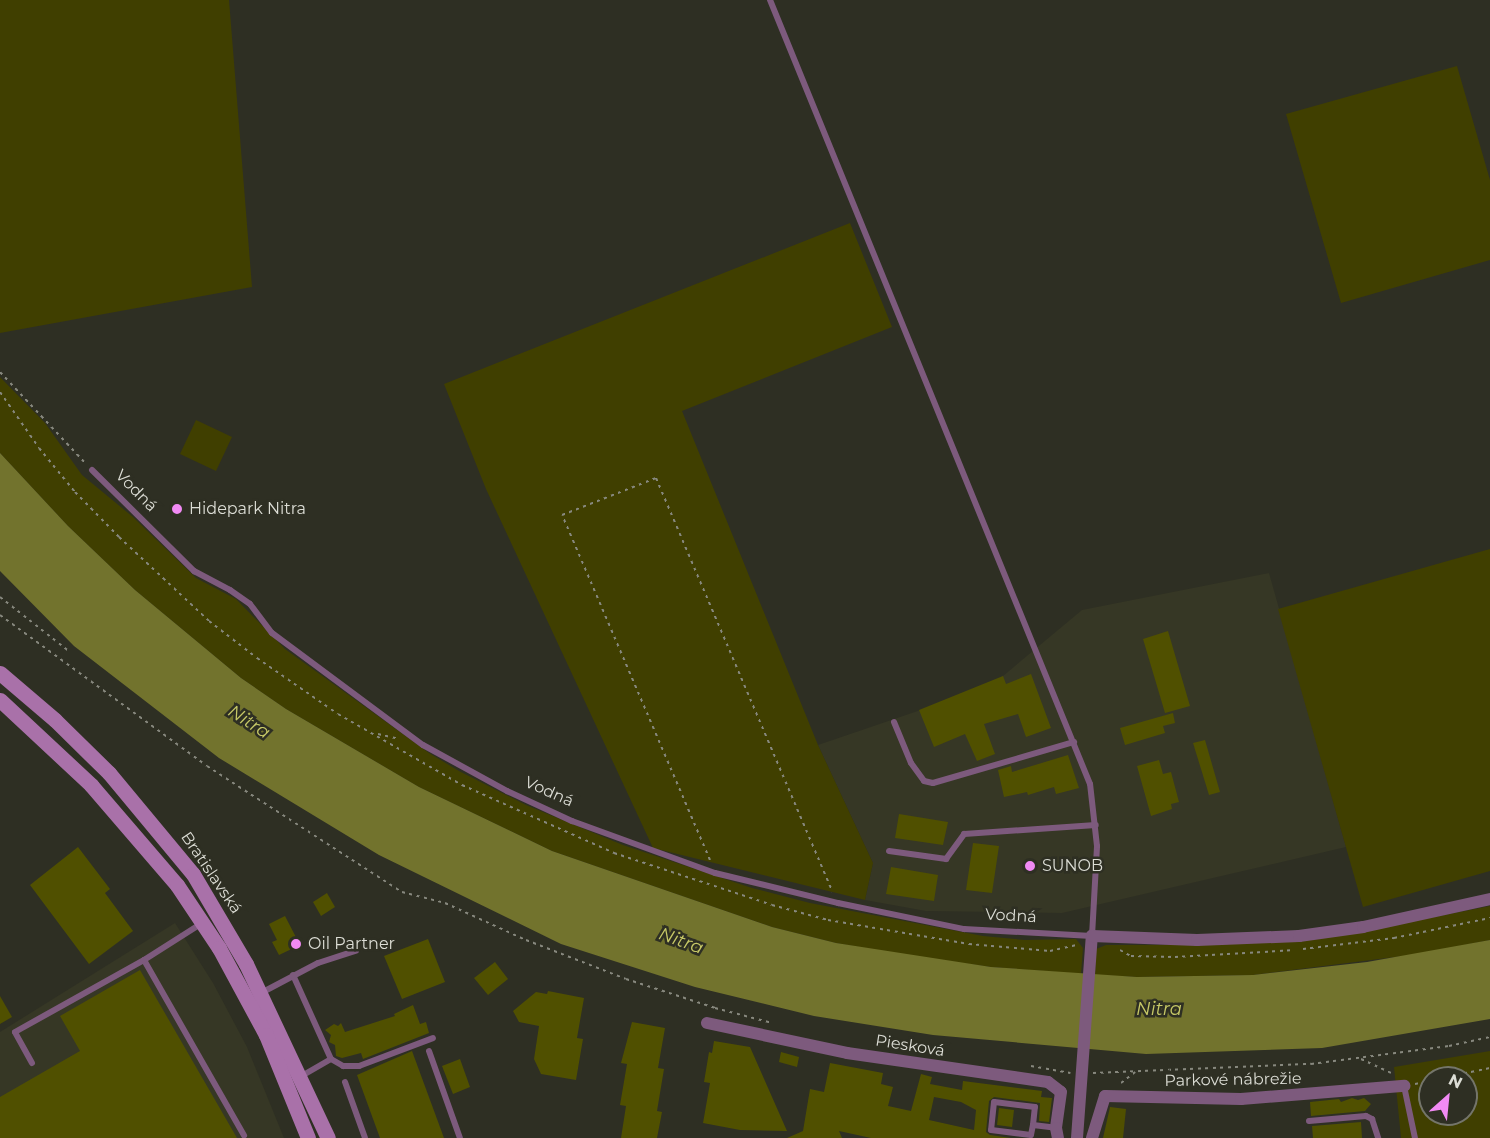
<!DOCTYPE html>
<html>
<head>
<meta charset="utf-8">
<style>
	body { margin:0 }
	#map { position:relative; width:1490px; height:1138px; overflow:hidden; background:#2e2f23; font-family:Montserrat,sans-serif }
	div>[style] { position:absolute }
	.built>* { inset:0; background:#363725 }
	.green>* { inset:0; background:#403f00 }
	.water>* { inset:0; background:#72732d }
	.building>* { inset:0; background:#505000 }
	.path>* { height:2px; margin-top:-1px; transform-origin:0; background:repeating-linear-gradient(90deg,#87887e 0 3px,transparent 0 7.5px) }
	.lane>* { height:6px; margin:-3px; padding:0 3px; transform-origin:3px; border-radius:3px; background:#7d5a7d }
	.street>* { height:12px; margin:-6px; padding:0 6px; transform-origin:6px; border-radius:6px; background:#7d5a7d }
	.secondary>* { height:15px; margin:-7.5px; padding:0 7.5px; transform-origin:7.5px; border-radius:7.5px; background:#a971a9 }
	.dots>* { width:16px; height:16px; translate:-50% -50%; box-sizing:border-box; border:3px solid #2e2f23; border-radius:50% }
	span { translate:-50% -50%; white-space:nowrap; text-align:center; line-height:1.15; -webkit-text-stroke:5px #2e2f23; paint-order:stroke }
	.street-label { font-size:16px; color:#dcddd5 }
	.poi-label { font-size:16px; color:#dcddd5 }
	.left { translate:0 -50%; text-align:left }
	.water-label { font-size:18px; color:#c7c967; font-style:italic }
	.north { position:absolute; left:1418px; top:1066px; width:60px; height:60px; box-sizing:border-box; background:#2e2f23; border:2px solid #74756a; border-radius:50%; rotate:27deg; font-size:16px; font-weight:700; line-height:24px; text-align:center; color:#dcddd5 }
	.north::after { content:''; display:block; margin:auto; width:21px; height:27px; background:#f18af4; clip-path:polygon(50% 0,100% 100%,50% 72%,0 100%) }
</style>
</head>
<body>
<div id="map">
	<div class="built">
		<i style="clip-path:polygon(1269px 573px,1346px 847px,1062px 913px,926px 911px,865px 900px,873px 863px,818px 745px,991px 686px,1082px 610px)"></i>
		<i style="clip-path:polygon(175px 923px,213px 983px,247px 1047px,284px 1138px,0 1138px,0 1032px)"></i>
	</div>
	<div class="green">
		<i style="clip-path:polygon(0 0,229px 0,252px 287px,0 333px)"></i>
		<i style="clip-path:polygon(1457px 66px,1490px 180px,1490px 260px,1341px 303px,1286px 114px)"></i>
		<i style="clip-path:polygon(850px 223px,892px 327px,682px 411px,818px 745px,873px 863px,865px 900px,653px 848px,486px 489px,444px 384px)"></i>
		<i style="clip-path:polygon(0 377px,45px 423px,82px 475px,133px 517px,196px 578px,236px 599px,285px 649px,429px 753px,459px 771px,526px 805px,623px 845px,752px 888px,810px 903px,983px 936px,1025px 940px,1076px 939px,1083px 948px,1081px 974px,991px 967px,898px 954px,836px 943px,772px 927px,552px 851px,419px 787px,286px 709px,241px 678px,135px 590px,68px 526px,0 453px)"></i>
		<i style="clip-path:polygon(196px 420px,232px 437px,216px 471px,180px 454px)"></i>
		<i style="clip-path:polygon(1490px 549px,1490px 871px,1363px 907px,1278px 609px)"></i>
		<i style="clip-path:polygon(1490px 906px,1490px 940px,1419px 954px,1253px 975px,1137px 977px,1095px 975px,1096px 949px,1106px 945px,1162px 945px,1394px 925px)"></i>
		<i style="clip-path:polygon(evenodd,1490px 1051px,1490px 1138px,1401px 1138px,1394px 1067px,1490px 1051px,1430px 1078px,1466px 1078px,1466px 1114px,1430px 1114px,1430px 1078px)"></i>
	</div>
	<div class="water">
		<i style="clip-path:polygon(0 453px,68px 526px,135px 590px,241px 678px,286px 709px,419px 787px,552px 851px,772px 927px,836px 943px,991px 967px,1137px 977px,1253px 975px,1367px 962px,1490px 940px,1490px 1019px,1322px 1048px,1146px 1054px,933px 1035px,814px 1016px,695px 987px,561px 944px,379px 855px,219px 758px,74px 646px,0 571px)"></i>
	</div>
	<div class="building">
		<i style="clip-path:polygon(1168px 631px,1190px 706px,1165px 713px,1143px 639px)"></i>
		<i style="clip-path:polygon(1031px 674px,1051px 728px,1026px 737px,1018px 714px,984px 724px,995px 754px,977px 761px,965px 734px,934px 747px,919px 710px,1003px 676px,1006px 684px)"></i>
		<i style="clip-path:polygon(1173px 713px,1175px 723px,1163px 726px,1165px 733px,1125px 745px,1120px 728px)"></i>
		<i style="clip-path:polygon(1205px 740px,1220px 792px,1209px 795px,1193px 743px)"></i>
		<i style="clip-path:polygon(1068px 755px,1079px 788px,1056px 794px,1054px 787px,1028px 795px,1027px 792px,1004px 797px,998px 770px,1011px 766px,1012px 772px)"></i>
		<i style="clip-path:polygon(1159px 760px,1163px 774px,1171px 772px,1179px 802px,1171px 804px,1172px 809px,1151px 816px,1137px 766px)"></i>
		<i style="clip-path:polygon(899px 814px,948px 822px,943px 845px,895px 838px)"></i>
		<i style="clip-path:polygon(973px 843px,999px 846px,992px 893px,966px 890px)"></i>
		<i style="clip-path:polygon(78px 847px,110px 889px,105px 893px,133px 931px,89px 964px,30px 885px)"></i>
		<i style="clip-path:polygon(891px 867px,938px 875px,934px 901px,886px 894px)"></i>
		<i style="clip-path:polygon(327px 893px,335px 907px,321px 916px,313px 902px)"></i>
		<i style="clip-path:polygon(285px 916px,300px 945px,279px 955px,272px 942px,277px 940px,269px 924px)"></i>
		<i style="clip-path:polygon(428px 939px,445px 982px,402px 999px,384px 956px)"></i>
		<i style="clip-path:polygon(495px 962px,508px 979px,488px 995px,474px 978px)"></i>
		<i style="clip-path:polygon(140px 970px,237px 1138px,0 1138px,0 1097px,80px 1051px,60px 1016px)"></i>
		<i style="clip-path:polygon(548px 991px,584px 998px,577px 1038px,583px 1039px,576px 1080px,541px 1074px,534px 1059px,539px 1026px,519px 1022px,513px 1011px,536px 992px,547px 994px)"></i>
		<i style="clip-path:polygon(0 996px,12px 1017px,0 1024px)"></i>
		<i style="clip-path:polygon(413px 1005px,420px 1024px,426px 1022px,429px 1033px,363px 1059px,361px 1053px,342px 1058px,336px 1056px,335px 1045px,329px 1042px,331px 1035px,325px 1030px,334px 1024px,338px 1026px,341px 1023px,345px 1032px,395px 1016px,394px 1014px)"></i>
		<i style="clip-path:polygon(632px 1022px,665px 1028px,658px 1068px,664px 1069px,657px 1111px,662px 1112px,657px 1138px,621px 1138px,626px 1106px,620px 1105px,627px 1064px,621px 1063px)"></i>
		<i style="clip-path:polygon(714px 1041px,750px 1047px,787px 1131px,740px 1130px,703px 1123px,710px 1083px,704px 1082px,709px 1052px,712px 1053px)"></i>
		<i style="clip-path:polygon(412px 1051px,444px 1138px,380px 1138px,357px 1075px)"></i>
		<i style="clip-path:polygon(781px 1052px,799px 1057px,797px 1067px,779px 1062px)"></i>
		<i style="clip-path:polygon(460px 1059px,470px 1087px,453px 1094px,442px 1066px)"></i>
		<i style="clip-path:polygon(evenodd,830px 1063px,883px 1073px,881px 1084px,893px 1087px,888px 1106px,911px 1111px,921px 1074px,932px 1077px,930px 1084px,962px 1090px,963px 1081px,1042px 1091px,1041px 1097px,1052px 1098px,1049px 1122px,1039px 1121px,1040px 1103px,994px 1097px,989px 1101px,986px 1132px,990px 1135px,1011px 1138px,871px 1138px,839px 1131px,842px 1138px,787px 1138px,803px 1131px,810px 1089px,824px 1092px,830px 1063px,934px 1097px,961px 1102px,976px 1110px,974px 1130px,929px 1120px,934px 1097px)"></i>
		<i style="clip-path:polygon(1352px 1098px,1358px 1100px,1364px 1098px,1371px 1104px,1365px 1111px,1311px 1116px,1310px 1102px,1339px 1099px,1341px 1102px)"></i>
		<i style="clip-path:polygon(1110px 1107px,1126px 1109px,1123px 1138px,1103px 1138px)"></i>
		<i style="clip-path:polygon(999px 1108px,1014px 1110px,1012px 1127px,997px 1125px)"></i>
		<i style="clip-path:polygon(1361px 1122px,1362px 1138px,1313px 1138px,1312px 1126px)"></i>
	</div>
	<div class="path">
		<i style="left:0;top:372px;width:126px;rotate:46.9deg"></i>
		<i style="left:0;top:392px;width:68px;rotate:55.1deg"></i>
		<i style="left:39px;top:448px;width:57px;rotate:50.7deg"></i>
		<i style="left:75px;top:492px;width:63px;rotate:45.6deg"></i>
		<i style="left:119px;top:537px;width:123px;rotate:43deg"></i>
		<i style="left:209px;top:621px;width:61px;rotate:37.6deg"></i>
		<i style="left:257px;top:658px;width:98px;rotate:34.7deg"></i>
		<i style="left:338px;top:714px;width:143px;rotate:29.8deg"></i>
		<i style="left:462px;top:785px;width:167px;rotate:24.1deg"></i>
		<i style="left:614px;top:853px;width:166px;rotate:18.2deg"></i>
		<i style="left:772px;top:905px;width:58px;rotate:15deg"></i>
		<i style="left:828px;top:920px;width:143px;rotate:9.7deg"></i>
		<i style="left:969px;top:944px;width:81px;rotate:4.9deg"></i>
		<i style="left:1050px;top:951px;width:26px;rotate:-13deg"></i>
		<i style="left:0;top:597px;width:89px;rotate:38.2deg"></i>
		<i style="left:0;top:615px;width:256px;rotate:36.1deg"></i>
		<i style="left:207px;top:766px;width:232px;rotate:32.9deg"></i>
		<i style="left:402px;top:892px;width:44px;rotate:14.3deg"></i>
		<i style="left:445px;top:903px;width:89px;rotate:24.6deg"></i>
		<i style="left:526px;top:940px;width:107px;rotate:21.3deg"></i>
		<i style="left:626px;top:979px;width:94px;rotate:18deg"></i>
		<i style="left:715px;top:1008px;width:59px;rotate:14.7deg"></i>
		<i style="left:378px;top:734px;width:22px;rotate:13deg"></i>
		<i style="left:710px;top:860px;width:375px;rotate:-113.2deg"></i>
		<i style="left:562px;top:515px;width:101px;rotate:-21.5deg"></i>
		<i style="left:656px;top:478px;width:450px;rotate:66.9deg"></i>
		<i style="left:1303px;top:949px;width:92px;rotate:-6.9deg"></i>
		<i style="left:1394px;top:938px;width:98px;rotate:-11.8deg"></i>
		<i style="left:1120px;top:950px;width:13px;rotate:29deg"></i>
		<i style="left:1131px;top:956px;width:44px;rotate:1.3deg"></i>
		<i style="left:1175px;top:957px;width:120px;rotate:-3.3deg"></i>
		<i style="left:1361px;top:1059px;width:33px;rotate:25deg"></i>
		<i style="left:1031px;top:1066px;width:40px;rotate:10deg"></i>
		<i style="left:1093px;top:1073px;width:218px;rotate:-2.4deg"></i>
		<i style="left:1311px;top:1064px;width:139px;rotate:-7.4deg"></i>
		<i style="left:1449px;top:1046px;width:42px;rotate:-12.4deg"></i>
		<i style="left:1442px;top:1078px;width:49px;rotate:-11.8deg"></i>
		<i style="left:1121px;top:1083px;width:18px;rotate:-38deg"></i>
		<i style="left:1415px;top:1084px;width:15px;rotate:-11deg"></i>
	</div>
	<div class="lane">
		<i style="left:92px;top:470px;width:144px;rotate:44.7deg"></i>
		<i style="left:194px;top:571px;width:41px;rotate:27.8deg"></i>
		<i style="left:230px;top:590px;width:24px;rotate:35deg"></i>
		<i style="left:250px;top:604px;width:36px;rotate:53deg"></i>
		<i style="left:272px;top:633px;width:188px;rotate:36.6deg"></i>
		<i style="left:423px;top:745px;width:96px;rotate:28.7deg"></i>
		<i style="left:507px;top:791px;width:72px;rotate:24.8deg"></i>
		<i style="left:572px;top:821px;width:152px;rotate:20deg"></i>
		<i style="left:715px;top:873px;width:127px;rotate:13.7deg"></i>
		<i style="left:838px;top:903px;width:129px;rotate:11.7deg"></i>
		<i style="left:964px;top:929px;width:128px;rotate:3.1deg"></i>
		<i style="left:1092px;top:936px;width:90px;rotate:-86.8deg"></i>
		<i style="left:1097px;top:846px;width:62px;rotate:-96.4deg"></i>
		<i style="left:1090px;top:784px;width:847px;rotate:-112.2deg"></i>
		<i style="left:894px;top:722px;width:44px;rotate:67.5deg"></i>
		<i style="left:911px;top:763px;width:22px;rotate:54deg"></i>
		<i style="left:924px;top:781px;width:9px;rotate:13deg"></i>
		<i style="left:933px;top:783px;width:147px;rotate:-16.2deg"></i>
		<i style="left:889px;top:851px;width:58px;rotate:8deg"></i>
		<i style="left:946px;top:859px;width:31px;rotate:-54deg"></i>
		<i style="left:964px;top:834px;width:132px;rotate:-3.9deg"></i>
		<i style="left:144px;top:960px;width:202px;rotate:60.3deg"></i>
		<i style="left:293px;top:975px;width:92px;rotate:65.7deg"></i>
		<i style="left:331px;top:1059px;width:34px;rotate:150deg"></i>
		<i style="left:261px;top:993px;width:64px;rotate:-27.8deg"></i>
		<i style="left:318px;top:963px;width:40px;rotate:-18deg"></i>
		<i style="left:429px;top:1051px;width:92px;rotate:70.4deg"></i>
		<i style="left:331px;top:1059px;width:14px;rotate:30deg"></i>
		<i style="left:343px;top:1066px;width:16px"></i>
		<i style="left:359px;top:1066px;width:79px;rotate:-20.7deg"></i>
		<i style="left:32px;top:1063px;width:35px;rotate:-119deg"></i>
		<i style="left:15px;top:1032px;width:148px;rotate:-29.2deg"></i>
		<i style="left:144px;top:960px;width:69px;rotate:-32.5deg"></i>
		<i style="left:345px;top:1082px;width:59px;rotate:70.3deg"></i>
		<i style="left:1404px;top:1086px;width:53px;rotate:78.1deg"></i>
		<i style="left:1309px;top:1121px;width:57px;rotate:-5deg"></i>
		<i style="left:1366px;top:1116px;width:7px;rotate:27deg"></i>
		<i style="left:1372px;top:1119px;width:20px;rotate:72deg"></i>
		<i style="left:1033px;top:1125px;width:18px;rotate:-84deg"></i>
		<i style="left:1035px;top:1107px;width:41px;rotate:-173deg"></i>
		<i style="left:994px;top:1102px;width:28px;rotate:96deg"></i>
		<i style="left:991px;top:1130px;width:40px;rotate:7.1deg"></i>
		<i style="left:1031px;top:1135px;width:10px;rotate:-79deg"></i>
		<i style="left:1033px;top:1125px;width:23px;rotate:7deg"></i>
	</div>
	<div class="street">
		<i style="left:707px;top:1023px;width:143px;rotate:12.1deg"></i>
		<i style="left:847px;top:1053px;width:203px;rotate:8.2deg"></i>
		<i style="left:1048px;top:1082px;width:16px;rotate:38deg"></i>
		<i style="left:1061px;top:1092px;width:36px;rotate:98deg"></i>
		<i style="left:1056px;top:1128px;width:10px;rotate:79deg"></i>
		<i style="left:1077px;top:1138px;width:203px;rotate:-85.8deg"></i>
		<i style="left:1092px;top:936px;width:105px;rotate:2.2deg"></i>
		<i style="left:1197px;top:940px;width:102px;rotate:-2.2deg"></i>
		<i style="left:1299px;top:936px;width:65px;rotate:-8deg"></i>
		<i style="left:1363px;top:927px;width:130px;rotate:-12.4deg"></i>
		<i style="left:1092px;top:1138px;width:44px;rotate:-72.8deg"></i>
		<i style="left:1105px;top:1096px;width:136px;rotate:1.3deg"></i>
		<i style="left:1241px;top:1099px;width:164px;rotate:-4.6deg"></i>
	</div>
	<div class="secondary">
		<i style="left:0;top:673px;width:72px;rotate:40.5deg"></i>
		<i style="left:55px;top:720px;width:76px;rotate:44.5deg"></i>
		<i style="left:109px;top:773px;width:131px;rotate:50.3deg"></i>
		<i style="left:193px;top:874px;width:104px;rotate:59.5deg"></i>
		<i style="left:246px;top:964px;width:192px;rotate:64.8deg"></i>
		<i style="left:0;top:700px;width:125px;rotate:43deg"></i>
		<i style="left:91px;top:785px;width:132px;rotate:49.3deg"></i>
		<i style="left:177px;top:885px;width:76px;rotate:56.3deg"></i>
		<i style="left:219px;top:948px;width:99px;rotate:61.6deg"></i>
		<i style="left:266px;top:1035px;width:111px;rotate:67.8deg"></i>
	</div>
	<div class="dots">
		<i style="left:177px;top:509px;background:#f18af4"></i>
		<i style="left:1030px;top:866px;background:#f18af4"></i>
		<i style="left:296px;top:944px;background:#f18af4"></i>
	</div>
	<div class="street-label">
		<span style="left:136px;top:491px;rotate:45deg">Vodná</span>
		<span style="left:549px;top:792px;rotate:24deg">Vodná</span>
		<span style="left:211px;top:873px;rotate:56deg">Bratislavská</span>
		<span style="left:1011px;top:916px;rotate:3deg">Vodná</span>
		<span style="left:910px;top:1046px;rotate:9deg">Piesková</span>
		<span style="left:1233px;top:1080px;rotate:-1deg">Parkové nábrežie</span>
	</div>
	<div class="poi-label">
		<span class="left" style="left:189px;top:509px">Hidepark Nitra</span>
		<span class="left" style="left:1042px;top:866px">SUNOB</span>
		<span class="left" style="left:308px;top:944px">Oil Partner</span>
	</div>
	<div class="water-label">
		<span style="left:249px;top:722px;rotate:33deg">Nitra</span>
		<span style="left:681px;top:941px;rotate:20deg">Nitra</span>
		<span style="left:1159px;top:1009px">Nitra</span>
	</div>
	<div class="north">N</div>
</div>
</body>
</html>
